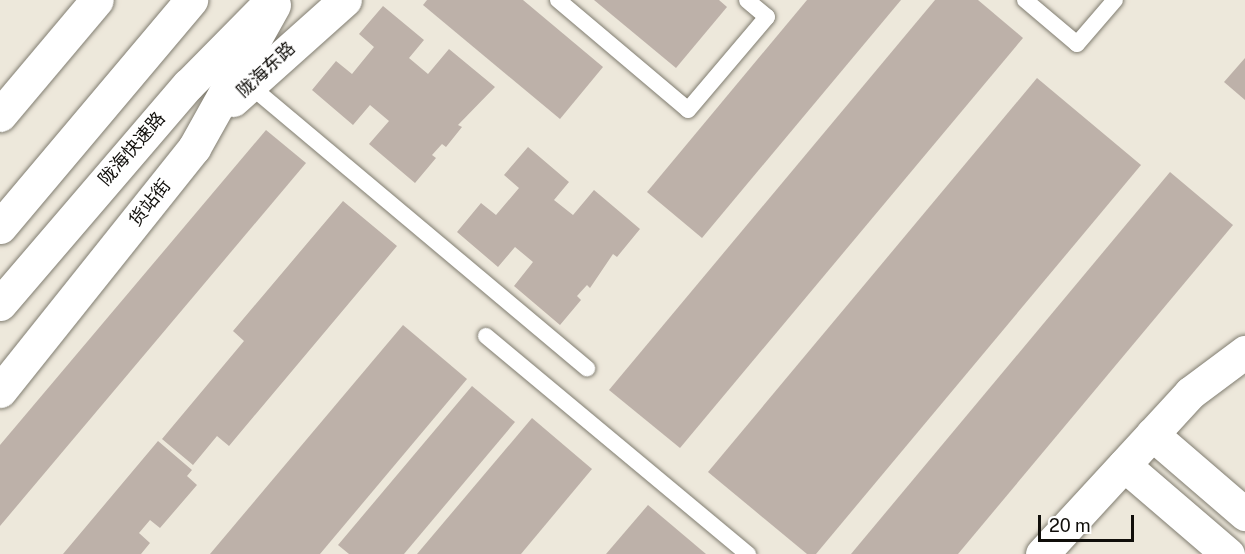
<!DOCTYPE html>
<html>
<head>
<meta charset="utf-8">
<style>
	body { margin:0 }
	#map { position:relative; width:1245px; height:554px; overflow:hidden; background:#ede8db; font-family:"Public Sans","Noto Sans SC",sans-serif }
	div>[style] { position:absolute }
	.building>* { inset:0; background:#bdb1a9 }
	.roads { filter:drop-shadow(0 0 2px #817d71) drop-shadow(0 0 2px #817d71) }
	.service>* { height:16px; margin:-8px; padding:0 8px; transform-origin:8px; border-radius:8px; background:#fff }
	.minor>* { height:33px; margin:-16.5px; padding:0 16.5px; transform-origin:16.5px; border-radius:16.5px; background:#fff }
	.tertiary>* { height:33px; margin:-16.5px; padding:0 16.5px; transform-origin:16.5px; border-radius:16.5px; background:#fff }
	.trunk>* { height:33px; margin:-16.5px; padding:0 16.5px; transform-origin:16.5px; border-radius:16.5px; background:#fff }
	span { translate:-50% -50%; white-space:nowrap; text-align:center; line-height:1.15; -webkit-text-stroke:4.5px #fff; paint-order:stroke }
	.street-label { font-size:18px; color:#100e0a }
	.scale { position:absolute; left:1038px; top:515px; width:96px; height:27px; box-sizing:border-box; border:3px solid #100e0a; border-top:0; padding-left:8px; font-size:18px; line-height:21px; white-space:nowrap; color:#100e0a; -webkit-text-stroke:4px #fff; paint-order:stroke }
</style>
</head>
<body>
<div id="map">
	<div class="building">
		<i style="clip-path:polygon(427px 0,523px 0,603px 67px,560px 119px,423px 5px)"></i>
		<i style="clip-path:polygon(594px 0,719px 0,727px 7px,676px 68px)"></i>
		<i style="clip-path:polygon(807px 0,901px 0,702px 238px,647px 192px)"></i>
		<i style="clip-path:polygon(935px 0,978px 0,1023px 38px,680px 448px,609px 390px)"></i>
		<i style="clip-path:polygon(383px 6px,424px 40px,409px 58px,428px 74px,449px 49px,495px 87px,458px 125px,462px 127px,446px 147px,442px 144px,432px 155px,436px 158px,415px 183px,369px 144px,389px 121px,370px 105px,353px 125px,312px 90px,336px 61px,352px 74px,374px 47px,359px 34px)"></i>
		<i style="clip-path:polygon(1245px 58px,1245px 100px,1224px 82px)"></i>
		<i style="clip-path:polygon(1037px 78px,1141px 165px,816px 554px,807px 554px,708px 472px)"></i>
		<i style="clip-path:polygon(266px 130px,306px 163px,0 526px,0 445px)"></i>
		<i style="clip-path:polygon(528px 147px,569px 182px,554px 200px,573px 215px,594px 190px,640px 229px,617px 257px,613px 254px,590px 288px,587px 285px,577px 296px,581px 300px,560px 325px,514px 286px,533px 262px,515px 247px,498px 267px,457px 232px,481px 203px,496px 215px,519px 188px,504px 175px)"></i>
		<i style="clip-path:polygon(1170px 172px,1233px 225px,958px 554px,851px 554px)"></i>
		<i style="clip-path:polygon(343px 201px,397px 246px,229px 446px,217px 436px,193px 465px,162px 439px,244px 341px,233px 331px)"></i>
		<i style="clip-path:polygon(403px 325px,467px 379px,320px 554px,210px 554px)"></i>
		<i style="clip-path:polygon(472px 386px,515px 422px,404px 554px,349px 554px,338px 545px)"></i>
		<i style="clip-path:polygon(532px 418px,592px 469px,521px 554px,417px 554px)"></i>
		<i style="clip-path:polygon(158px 441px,192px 470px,187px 476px,197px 485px,160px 528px,150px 520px,139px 533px,150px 543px,141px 554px,63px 554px)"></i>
		<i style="clip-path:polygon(648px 505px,706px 554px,606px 554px)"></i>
	</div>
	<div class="roads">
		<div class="service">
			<i style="left:558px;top:0;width:170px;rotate:40.2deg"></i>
			<i style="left:688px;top:110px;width:122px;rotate:-49.7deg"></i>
			<i style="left:767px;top:17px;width:26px;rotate:-140deg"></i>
			<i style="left:1025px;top:0;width:68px;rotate:40.2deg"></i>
			<i style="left:1077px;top:44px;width:58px;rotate:-49.2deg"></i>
			<i style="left:247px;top:83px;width:444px;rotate:40deg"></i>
			<i style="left:486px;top:336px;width:341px;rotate:39.8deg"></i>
		</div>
		<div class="minor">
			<i style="left:1152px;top:434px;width:123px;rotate:40.7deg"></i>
			<i style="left:1124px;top:465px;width:137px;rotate:40.6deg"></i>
			<i style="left:1042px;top:554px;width:219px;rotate:-47.4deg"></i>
			<i style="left:1190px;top:393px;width:69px;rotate:-36.7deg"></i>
		</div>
		<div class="tertiary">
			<i style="left:233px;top:100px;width:150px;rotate:-41.8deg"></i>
			<i style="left:0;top:115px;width:150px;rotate:-49.9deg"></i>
			<i style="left:0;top:391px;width:311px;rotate:-51.4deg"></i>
			<i style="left:194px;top:148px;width:164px;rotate:-60.8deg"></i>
		</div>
		<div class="trunk">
			<i style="left:0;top:227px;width:297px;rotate:-49.9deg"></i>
			<i style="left:0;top:304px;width:289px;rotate:-49.4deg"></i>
			<i style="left:188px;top:85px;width:120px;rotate:-45.3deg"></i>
		</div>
	</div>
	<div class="street-label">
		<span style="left:266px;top:70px;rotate:-43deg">陇海东路</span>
		<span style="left:132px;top:149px;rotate:-49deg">陇海快速路</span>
		<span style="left:150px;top:203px;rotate:-51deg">货站街</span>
	</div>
	<div class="scale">20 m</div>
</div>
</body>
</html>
